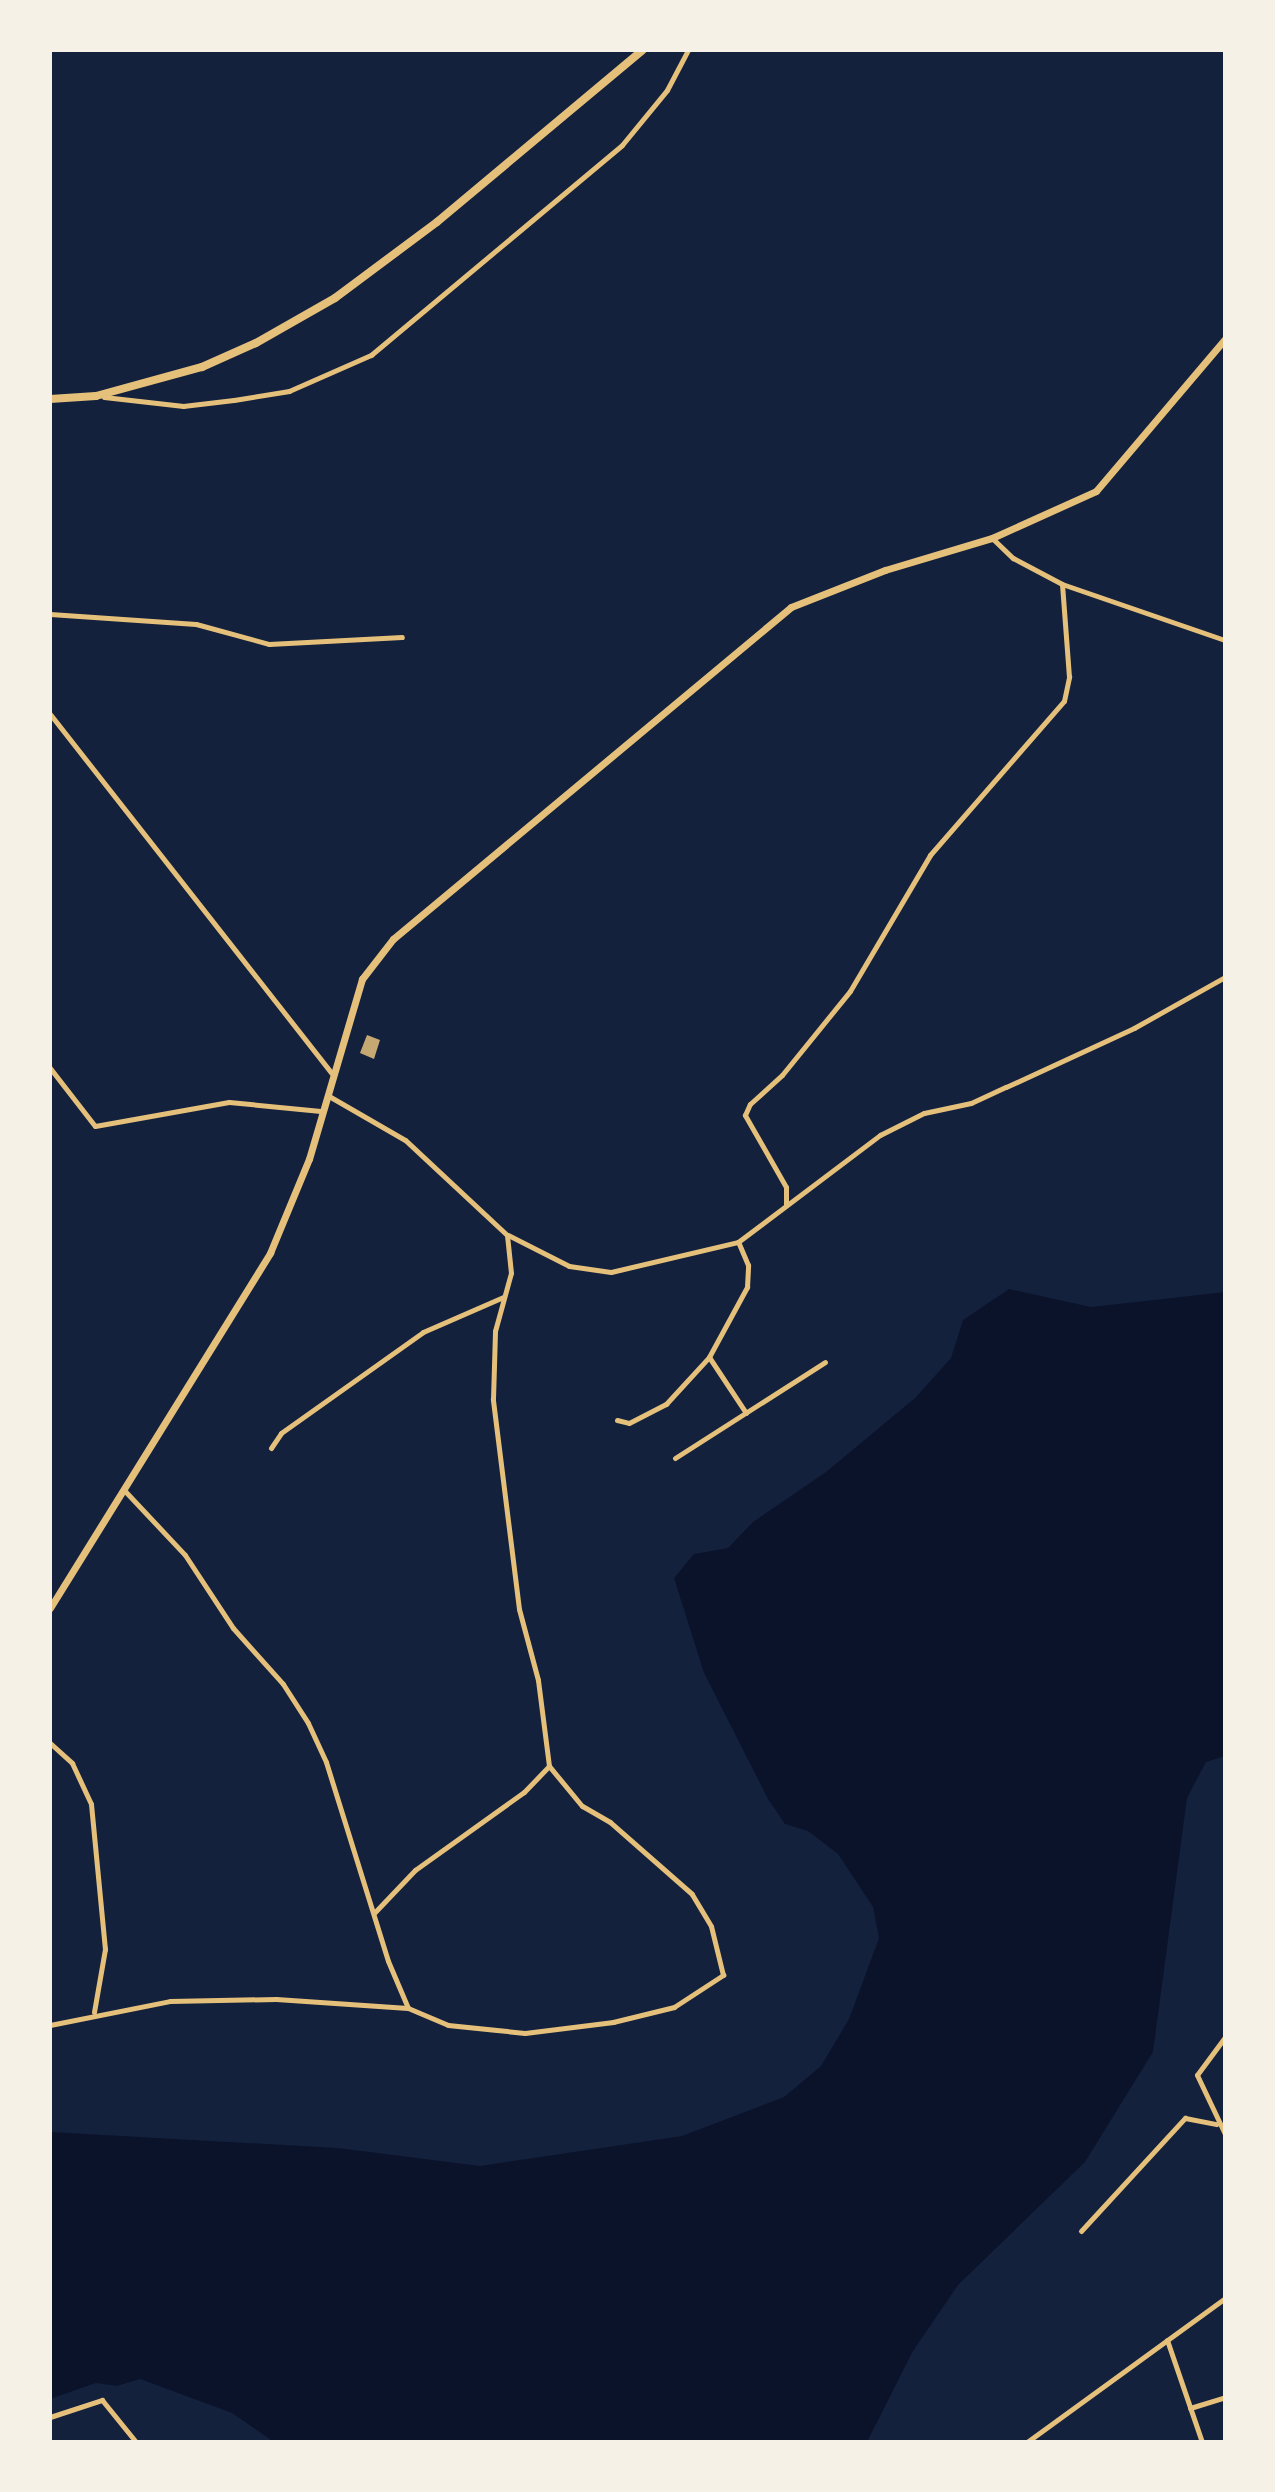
<!DOCTYPE html>
<html>
<head>
<meta charset="utf-8">
<style>
	body { margin:0 }
	#map { position:relative; width:1275px; height:2492px; overflow:hidden; background:#14213d; font-family:"Roboto Condensed",sans-serif }
	div>[style] { position:absolute }
	.water>* { inset:0; background:#0b132b }
	.building>* { inset:0; background:#c6a872 }
	.minor>* { height:5px; margin:-2.5px; padding:0 2.5px; transform-origin:2.5px; border-radius:2.5px; background:#e5c07b }
	.tertiary>* { height:7px; margin:-3.5px; padding:0 3.5px; transform-origin:3.5px; border-radius:3.5px; background:#e5c07b }
	.secondary>* { height:8px; margin:-4px; padding:0 4px; transform-origin:4px; border-radius:4px; background:#e5c07b }
	span { translate:-50% -50%; white-space:nowrap; text-align:center; line-height:1.15; -webkit-text-stroke:8px #f6f1e7; paint-order:stroke }
	.frame { position:absolute; inset:0; border:52px solid #f6f1e7; pointer-events:none }
</style>
</head>
<body>
<div id="map">
	<div class="water">
		<i style="clip-path:polygon(1009px 1289px,1091px 1307px,1225px 1292px,1225px 1756px,1206px 1762px,1187px 1798px,1153px 2052px,1085px 2162px,958px 2285px,913px 2351px,868px 2440px,274px 2442px,232px 2413px,140px 2379px,117px 2386px,96px 2383px,50px 2399px,50px 2132px,338px 2148px,480px 2166px,682px 2136px,784px 2097px,821px 2066px,849px 2019px,879px 1938px,873px 1907px,838px 1854px,808px 1831px,785px 1824px,768px 1799px,704px 1673px,674px 1578px,694px 1554px,728px 1548px,753px 1522px,826px 1472px,915px 1398px,951px 1358px,963px 1320px)"></i>
	</div>
	<div class="building">
		<i style="clip-path:polygon(367px 1035px,380px 1040px,374px 1059px,360px 1053px)"></i>
	</div>
	<div class="minor">
		<i style="left:104px;top:397px;width:80px;rotate:6.5deg"></i>
		<i style="left:183px;top:406px;width:51px;rotate:-6.7deg"></i>
		<i style="left:234px;top:400px;width:56px;rotate:-9.3deg"></i>
		<i style="left:289px;top:391px;width:90px;rotate:-23.7deg"></i>
		<i style="left:371px;top:355px;width:327px;rotate:-39.9deg"></i>
		<i style="left:622px;top:145px;width:71px;rotate:-50.7deg"></i>
		<i style="left:667px;top:90px;width:45px;rotate:-62.3deg"></i>
		<i style="left:992px;top:538px;width:29px;rotate:44deg"></i>
		<i style="left:1013px;top:558px;width:55px;rotate:28deg"></i>
		<i style="left:1062px;top:584px;width:172px;rotate:19deg"></i>
		<i style="left:50px;top:614px;width:146px;rotate:3.9deg"></i>
		<i style="left:196px;top:624px;width:76px;rotate:15.3deg"></i>
		<i style="left:269px;top:644px;width:133px;rotate:-3deg"></i>
		<i style="left:50px;top:714px;width:456px;rotate:51.9deg"></i>
		<i style="left:50px;top:1068px;width:73px;rotate:52.2deg"></i>
		<i style="left:95px;top:1126px;width:136px;rotate:-10.2deg"></i>
		<i style="left:229px;top:1102px;width:92px;rotate:5.6deg"></i>
		<i style="left:786px;top:1204px;width:17px;rotate:-90deg"></i>
		<i style="left:786px;top:1187px;width:83px;rotate:-119.7deg"></i>
		<i style="left:745px;top:1115px;width:12px;rotate:-66deg"></i>
		<i style="left:750px;top:1104px;width:43px;rotate:-42.2deg"></i>
		<i style="left:782px;top:1075px;width:108px;rotate:-51deg"></i>
		<i style="left:850px;top:991px;width:158px;rotate:-59.5deg"></i>
		<i style="left:930px;top:855px;width:204px;rotate:-49deg"></i>
		<i style="left:1064px;top:701px;width:25px;rotate:-78deg"></i>
		<i style="left:1069px;top:677px;width:93px;rotate:-94.3deg"></i>
		<i style="left:508px;top:1235px;width:68px;rotate:26.9deg"></i>
		<i style="left:569px;top:1266px;width:42px;rotate:8.1deg"></i>
		<i style="left:611px;top:1272px;width:130px;rotate:-13.3deg"></i>
		<i style="left:709px;top:1357px;width:67px;rotate:56.5deg"></i>
		<i style="left:617px;top:1420px;width:12px;rotate:14deg"></i>
		<i style="left:629px;top:1423px;width:42px;rotate:-27.2deg"></i>
		<i style="left:666px;top:1404px;width:64px;rotate:-47.5deg"></i>
		<i style="left:709px;top:1357px;width:80px;rotate:-61.5deg"></i>
		<i style="left:747px;top:1287px;width:22px;rotate:-87deg"></i>
		<i style="left:748px;top:1265px;width:25px;rotate:-113deg"></i>
		<i style="left:738px;top:1242px;width:178px;rotate:-37deg"></i>
		<i style="left:880px;top:1135px;width:49px;rotate:-26.6deg"></i>
		<i style="left:924px;top:1113px;width:48px;rotate:-12deg"></i>
		<i style="left:971px;top:1103px;width:38px;rotate:-25deg"></i>
		<i style="left:1006px;top:1087px;width:141px;rotate:-24.7deg"></i>
		<i style="left:1134px;top:1028px;width:104px;rotate:-29.3deg"></i>
		<i style="left:271px;top:1448px;width:18px;rotate:-56deg"></i>
		<i style="left:281px;top:1433px;width:174px;rotate:-35.4deg"></i>
		<i style="left:423px;top:1332px;width:87px;rotate:-23.6deg"></i>
		<i style="left:675px;top:1458px;width:178px;rotate:-32.6deg"></i>
		<i style="left:124px;top:1490px;width:89px;rotate:46.8deg"></i>
		<i style="left:185px;top:1555px;width:87px;rotate:56.7deg"></i>
		<i style="left:233px;top:1628px;width:75px;rotate:48.2deg"></i>
		<i style="left:283px;top:1684px;width:46px;rotate:57.3deg"></i>
		<i style="left:308px;top:1723px;width:43px;rotate:65.2deg"></i>
		<i style="left:326px;top:1762px;width:208px;rotate:72.7deg"></i>
		<i style="left:388px;top:1961px;width:51px;rotate:66.9deg"></i>
		<i style="left:50px;top:1743px;width:30px;rotate:42deg"></i>
		<i style="left:72px;top:1763px;width:45px;rotate:65.1deg"></i>
		<i style="left:91px;top:1804px;width:146px;rotate:84.5deg"></i>
		<i style="left:105px;top:1949px;width:64px;rotate:99.9deg"></i>
		<i style="left:375px;top:1912px;width:58px;rotate:-46.4deg"></i>
		<i style="left:415px;top:1870px;width:134px;rotate:-35.6deg"></i>
		<i style="left:524px;top:1792px;width:36px;rotate:-46deg"></i>
		<i style="left:50px;top:2025px;width:122px;rotate:-11.3deg"></i>
		<i style="left:170px;top:2001px;width:106px;rotate:-1.1deg"></i>
		<i style="left:276px;top:1999px;width:132px;rotate:3.9deg"></i>
		<i style="left:408px;top:2008px;width:43px;rotate:23deg"></i>
		<i style="left:448px;top:2025px;width:77px;rotate:5.9deg"></i>
		<i style="left:525px;top:2033px;width:89px;rotate:-7.1deg"></i>
		<i style="left:613px;top:2022px;width:63px;rotate:-13.8deg"></i>
		<i style="left:674px;top:2007px;width:59px;rotate:-33.1deg"></i>
		<i style="left:723px;top:1975px;width:50px;rotate:-103.8deg"></i>
		<i style="left:711px;top:1926px;width:37px;rotate:-121deg"></i>
		<i style="left:692px;top:1894px;width:109px;rotate:-138.7deg"></i>
		<i style="left:610px;top:1822px;width:32px;rotate:-150deg"></i>
		<i style="left:582px;top:1806px;width:52px;rotate:-129.5deg"></i>
		<i style="left:549px;top:1766px;width:87px;rotate:-97.3deg"></i>
		<i style="left:538px;top:1680px;width:73px;rotate:-105deg"></i>
		<i style="left:519px;top:1609px;width:212px;rotate:-97.1deg"></i>
		<i style="left:493px;top:1399px;width:68px;rotate:-88.3deg"></i>
		<i style="left:495px;top:1331px;width:60px;rotate:-74.6deg"></i>
		<i style="left:511px;top:1273px;width:38px;rotate:-96deg"></i>
		<i style="left:507px;top:1235px;width:139px;rotate:-137deg"></i>
		<i style="left:405px;top:1140px;width:90px;rotate:-150deg"></i>
		<i style="left:1225px;top:2037px;width:47px;rotate:126.4deg"></i>
		<i style="left:1197px;top:2075px;width:65px;rotate:64.6deg"></i>
		<i style="left:1081px;top:2231px;width:154px;rotate:-47.4deg"></i>
		<i style="left:1185px;top:2118px;width:32px;rotate:11deg"></i>
		<i style="left:1167px;top:2340px;width:108px;rotate:71.1deg"></i>
		<i style="left:1190px;top:2408px;width:37px;rotate:-17deg"></i>
		<i style="left:50px;top:2417px;width:55px;rotate:-18.1deg"></i>
		<i style="left:102px;top:2400px;width:54px;rotate:51deg"></i>
		<i style="left:1027px;top:2442px;width:245px;rotate:-36deg"></i>
	</div>
	<div class="tertiary">
		<i style="left:50px;top:1608px;width:418px;rotate:-58.2deg"></i>
		<i style="left:270px;top:1253px;width:102px;rotate:-67.5deg"></i>
		<i style="left:309px;top:1159px;width:188px;rotate:-73.6deg"></i>
		<i style="left:362px;top:979px;width:51px;rotate:-52.2deg"></i>
		<i style="left:393px;top:939px;width:518px;rotate:-39.83deg"></i>
		<i style="left:791px;top:607px;width:101px;rotate:-21.5deg"></i>
		<i style="left:885px;top:570px;width:112px;rotate:-16.7deg"></i>
		<i style="left:992px;top:538px;width:114px;rotate:-24.3deg"></i>
		<i style="left:1096px;top:491px;width:199px;rotate:-49.7deg"></i>
	</div>
	<div class="secondary">
		<i style="left:50px;top:399px;width:46px;rotate:-3.7deg"></i>
		<i style="left:96px;top:396px;width:110px;rotate:-15.3deg"></i>
		<i style="left:202px;top:367px;width:59px;rotate:-24deg"></i>
		<i style="left:256px;top:343px;width:91px;rotate:-29.7deg"></i>
		<i style="left:335px;top:298px;width:127px;rotate:-36.7deg"></i>
		<i style="left:437px;top:222px;width:268px;rotate:-39.9deg"></i>
	</div>
	<div class="frame"></div>
</div>
</body>
</html>
